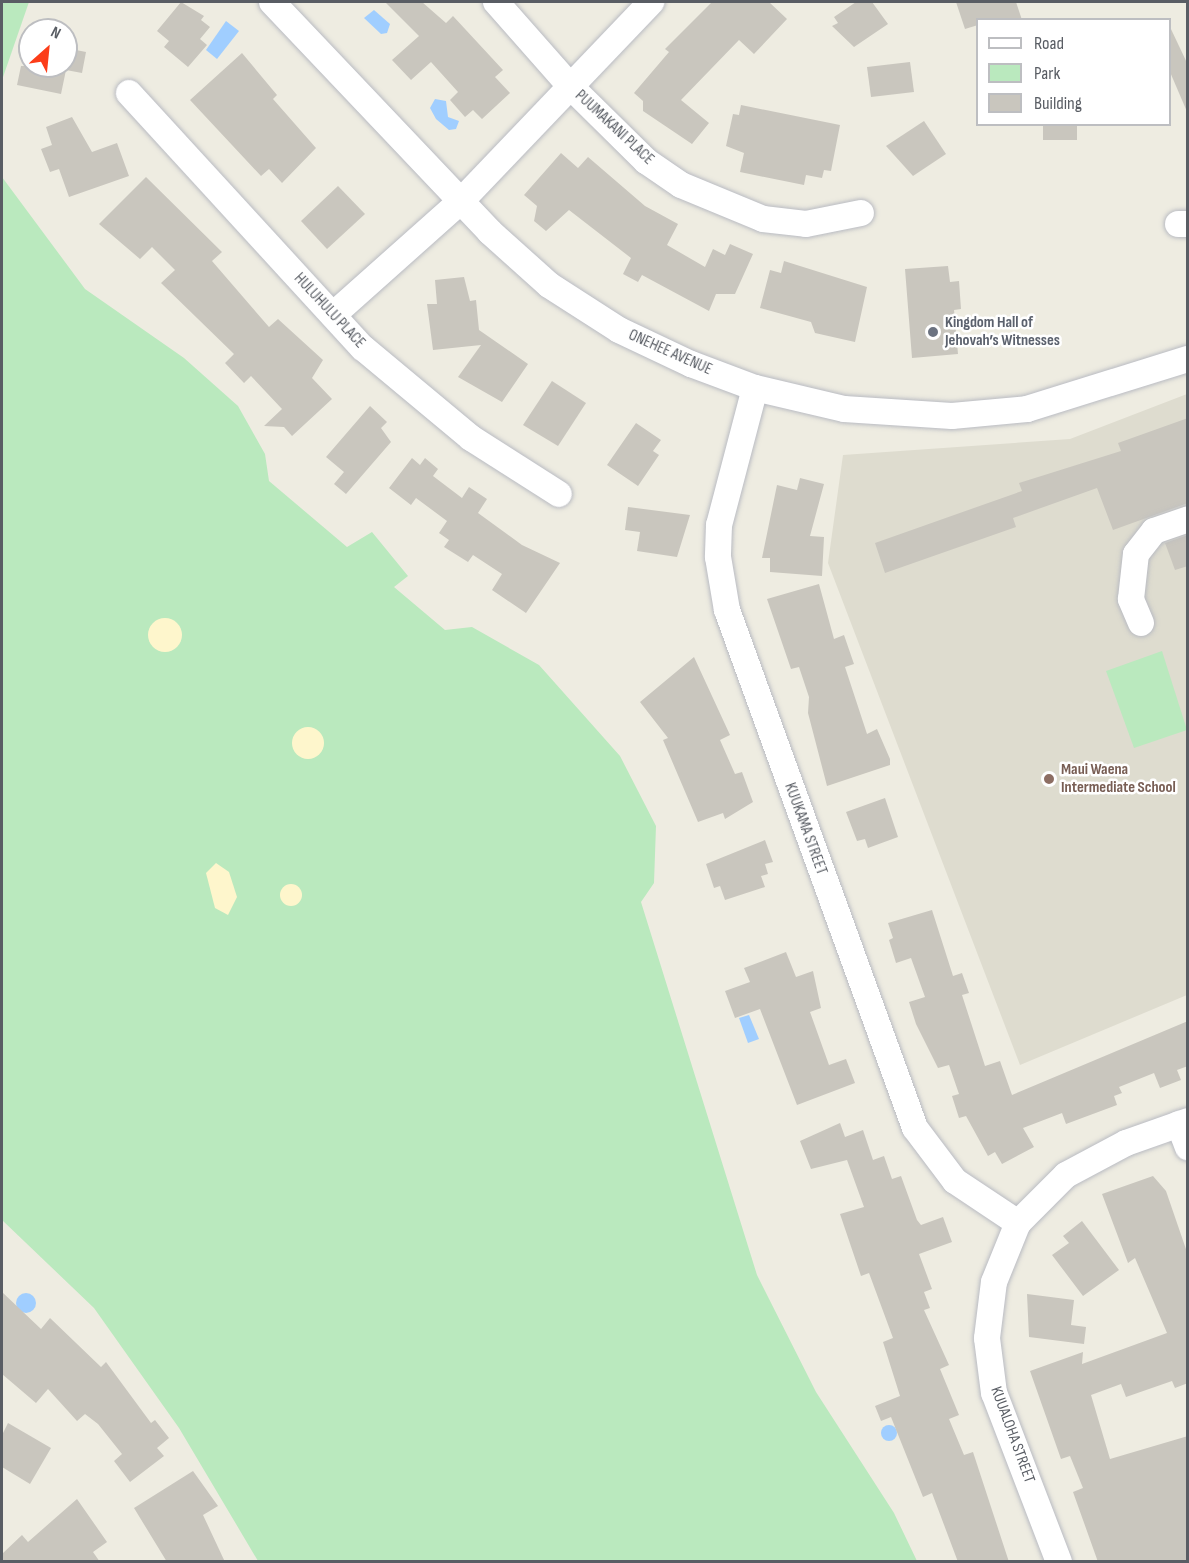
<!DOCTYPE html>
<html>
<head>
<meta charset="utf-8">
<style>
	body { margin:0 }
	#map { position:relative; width:1189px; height:1563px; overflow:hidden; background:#eeece1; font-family:"Sofia Sans Condensed",sans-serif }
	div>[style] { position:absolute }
	.education>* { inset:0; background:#dedccf }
	.green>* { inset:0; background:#bae9be }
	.sand>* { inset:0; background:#fef6cc }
	.round { border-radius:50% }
	.water>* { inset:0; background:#a0ceff }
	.building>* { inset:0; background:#c9c6be }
	.roads { filter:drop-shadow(0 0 2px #b9bbc2) drop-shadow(0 0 2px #b9bbc2) }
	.minor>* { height:26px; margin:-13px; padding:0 13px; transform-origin:13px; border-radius:13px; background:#fff }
	.dots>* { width:16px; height:16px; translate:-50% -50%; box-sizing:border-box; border:3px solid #fff; border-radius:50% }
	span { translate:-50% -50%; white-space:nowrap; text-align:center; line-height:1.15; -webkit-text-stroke:5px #fff; paint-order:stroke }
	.street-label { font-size:16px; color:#595d64 }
	.worship-label { font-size:16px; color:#5b616d; font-weight:700 }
	.left { translate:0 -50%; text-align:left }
	.education-label { font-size:16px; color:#785e54; font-weight:700 }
	.frame { position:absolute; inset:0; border:3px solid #595d64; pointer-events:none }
	.legend { position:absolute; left:976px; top:18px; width:195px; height:108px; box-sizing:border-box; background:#fff; border:2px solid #bdbec1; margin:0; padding:8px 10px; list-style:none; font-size:18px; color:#595d64 }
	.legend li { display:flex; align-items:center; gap:12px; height:30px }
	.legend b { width:30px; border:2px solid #bdbec1 }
	.north { position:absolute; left:18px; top:18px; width:60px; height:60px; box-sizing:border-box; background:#fff; border:2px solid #bdbec1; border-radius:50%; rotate:27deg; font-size:16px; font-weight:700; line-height:24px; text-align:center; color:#595d64 }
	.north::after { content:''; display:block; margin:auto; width:21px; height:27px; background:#fc3d19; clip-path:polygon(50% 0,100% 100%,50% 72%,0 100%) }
</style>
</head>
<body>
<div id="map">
	<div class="education">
		<i style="clip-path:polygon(1187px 394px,1187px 995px,1020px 1065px,828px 563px,843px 455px,1070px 439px)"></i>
	</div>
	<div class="green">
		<i style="clip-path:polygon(2px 2px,29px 2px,2px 80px)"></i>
		<i style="clip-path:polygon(2px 177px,85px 289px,184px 358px,238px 406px,265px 454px,269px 481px,347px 547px,372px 532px,408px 576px,394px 587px,445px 630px,472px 627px,539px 665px,620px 756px,656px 826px,654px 883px,641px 902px,757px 1275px,816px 1392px,894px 1513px,917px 1561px,258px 1561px,179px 1428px,94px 1308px,2px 1220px)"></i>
		<i style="clip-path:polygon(1162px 651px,1187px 730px,1134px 748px,1106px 671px)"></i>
	</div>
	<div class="sand">
		<i class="round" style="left:148px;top:618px;width:34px;height:34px"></i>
		<i class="round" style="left:292px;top:727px;width:32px;height:32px"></i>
		<i style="clip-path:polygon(216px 863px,229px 872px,237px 897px,228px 915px,215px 908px,206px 873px)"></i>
		<i class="round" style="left:280px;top:884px;width:22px;height:22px"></i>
	</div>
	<div class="water">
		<i style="clip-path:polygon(374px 10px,390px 24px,387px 33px,381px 34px,364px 18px)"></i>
		<i style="clip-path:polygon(226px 21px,239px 31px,217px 59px,206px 50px)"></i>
		<i style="clip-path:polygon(435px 99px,446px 101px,448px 117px,459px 121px,456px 129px,449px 130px,436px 119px,430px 108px)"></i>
		<i style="clip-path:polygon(749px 1015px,759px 1039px,748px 1043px,739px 1018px)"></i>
		<i class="round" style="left:16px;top:1293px;width:20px;height:20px"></i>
		<i class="round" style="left:881px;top:1425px;width:16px;height:16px"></i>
	</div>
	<div class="building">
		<i style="clip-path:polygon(181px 2px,204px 16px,201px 20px,210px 27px,200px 39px,207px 45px,188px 67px,164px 47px,169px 41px,157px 31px)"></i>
		<i style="clip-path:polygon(385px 2px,422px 2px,446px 23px,453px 16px,503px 70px,495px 77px,510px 93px,482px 119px,473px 110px,465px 117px,450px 100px,458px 92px,431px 62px,411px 80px,392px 60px,419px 36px)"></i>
		<i style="clip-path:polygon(712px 2px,769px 2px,787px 19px,754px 54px,739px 40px,681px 100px,709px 123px,692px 144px,643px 111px,643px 101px,634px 93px,669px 52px,665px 49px)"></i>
		<i style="clip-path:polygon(856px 2px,872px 2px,888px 24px,854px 47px,832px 26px,838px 23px,834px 17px)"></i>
		<i style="clip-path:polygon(956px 2px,1016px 2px,1022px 20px,978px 20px,978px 25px,965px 29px)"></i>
		<i style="clip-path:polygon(1170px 27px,1188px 65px,1188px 114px,1170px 72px)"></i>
		<i style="clip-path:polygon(66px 48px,86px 52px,82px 73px,66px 70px,61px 94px,17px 85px,21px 66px,66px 66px)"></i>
		<i style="clip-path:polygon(242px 53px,277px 95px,273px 99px,316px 148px,282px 183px,269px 169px,261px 176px,190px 100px)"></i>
		<i style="clip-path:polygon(910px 62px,914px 92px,871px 97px,867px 67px)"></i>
		<i style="clip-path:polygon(741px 105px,840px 125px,831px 171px,824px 170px,822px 178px,806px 175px,804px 185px,740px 172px,744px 153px,726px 146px,733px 114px,739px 115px)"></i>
		<i style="clip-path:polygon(72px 117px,92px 152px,117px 143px,129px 176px,69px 197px,59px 169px,50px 172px,41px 149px,52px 145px,46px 127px)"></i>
		<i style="clip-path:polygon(924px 121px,946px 154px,913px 176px,886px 146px)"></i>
		<i style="clip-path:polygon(1043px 124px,1077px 124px,1077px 140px,1043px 140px)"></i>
		<i style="clip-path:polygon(561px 153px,578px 168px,588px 157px,645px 206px,678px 224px,667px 245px,705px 267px,713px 249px,725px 255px,730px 244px,753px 254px,735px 294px,716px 294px,709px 311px,642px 275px,638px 282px,623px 274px,631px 258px,569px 210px,546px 231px,534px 221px,537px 206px,524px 195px)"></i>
		<i style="clip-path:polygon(146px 177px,222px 252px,212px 261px,269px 327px,278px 319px,323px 360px,312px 378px,332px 399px,292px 436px,284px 427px,264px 426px,282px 409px,251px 376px,244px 383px,225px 363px,234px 354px,161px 283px,175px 270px,152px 247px,140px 259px,99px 224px)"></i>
		<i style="clip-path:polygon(338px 186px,365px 214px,327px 249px,301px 221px)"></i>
		<i style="clip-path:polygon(784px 261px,867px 287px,855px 342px,815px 333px,811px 322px,760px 308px,770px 270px,781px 273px)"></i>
		<i style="clip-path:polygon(948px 266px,950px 282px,959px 281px,961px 309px,954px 310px,958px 354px,912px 358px,905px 269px)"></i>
		<i style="clip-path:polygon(464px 277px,470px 301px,476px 300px,479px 330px,528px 364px,502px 402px,458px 377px,481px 345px,433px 350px,427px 304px,437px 304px,435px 280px)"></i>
		<i style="clip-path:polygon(552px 381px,586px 403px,558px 446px,523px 425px)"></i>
		<i style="clip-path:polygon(370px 406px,387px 422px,381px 428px,391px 442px,346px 494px,334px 484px,344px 472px,326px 457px)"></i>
		<i style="clip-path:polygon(1188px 418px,1188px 503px,1113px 530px,1097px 488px,1013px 518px,1016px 527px,885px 573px,875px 543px,1022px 491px,1019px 483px,1121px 451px,1118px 443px)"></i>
		<i style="clip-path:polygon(636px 423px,661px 440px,653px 451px,659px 455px,638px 486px,607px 465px)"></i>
		<i style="clip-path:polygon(412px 458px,420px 465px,425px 458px,438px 469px,433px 476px,462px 498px,469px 487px,487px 499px,478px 513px,522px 545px,560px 563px,526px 613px,492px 590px,502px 574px,473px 555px,468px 562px,444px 547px,449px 540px,439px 533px,447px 521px,416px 498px,411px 505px,389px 488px)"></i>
		<i style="clip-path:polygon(800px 478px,824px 484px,810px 536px,824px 537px,822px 576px,770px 572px,770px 558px,762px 558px,777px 485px,797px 490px)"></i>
		<i style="clip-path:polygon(628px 507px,690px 515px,677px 557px,637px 551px,640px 532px,625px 530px)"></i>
		<i style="clip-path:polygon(1188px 535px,1188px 566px,1175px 570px,1165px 543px)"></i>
		<i style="clip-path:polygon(819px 584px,834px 639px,844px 635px,854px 664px,845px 667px,867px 734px,877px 729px,890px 759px,890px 765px,827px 786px,808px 713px,809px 697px,799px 667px,791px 669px,767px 599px)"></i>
		<i style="clip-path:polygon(694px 657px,730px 735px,720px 740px,735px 774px,742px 772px,753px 802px,725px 819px,723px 813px,698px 822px,663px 740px,668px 738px,640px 702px)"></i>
		<i style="clip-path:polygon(885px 798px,898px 837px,868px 848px,865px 839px,857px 841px,846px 812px)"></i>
		<i style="clip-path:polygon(765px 840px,773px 862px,765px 864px,768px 874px,761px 876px,765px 887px,725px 900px,720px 886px,714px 888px,706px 864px)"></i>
		<i style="clip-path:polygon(932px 910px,953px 976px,962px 973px,969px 993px,962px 995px,985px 1066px,1000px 1061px,1012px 1095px,1188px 1021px,1188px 1066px,1177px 1070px,1181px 1080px,1160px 1088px,1154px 1073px,1119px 1087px,1122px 1093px,1114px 1096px,1117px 1105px,1066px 1124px,1062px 1113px,1023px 1128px,1034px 1147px,1002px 1164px,995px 1152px,988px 1156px,966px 1116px,959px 1118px,952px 1096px,959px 1094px,949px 1065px,938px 1068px,916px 1024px,909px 1002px,925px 997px,911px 958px,896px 963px,889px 940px,893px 938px,888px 923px)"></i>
		<i style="clip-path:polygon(786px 952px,796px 977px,813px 971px,821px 1008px,810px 1012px,829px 1065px,846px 1059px,855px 1083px,797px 1105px,760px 1009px,735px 1018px,725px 991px,750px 982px,744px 968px)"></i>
		<i style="clip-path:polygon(840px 1123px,845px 1137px,863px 1130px,873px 1160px,884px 1156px,892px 1179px,901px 1176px,917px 1220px,921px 1225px,943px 1217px,952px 1242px,919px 1254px,932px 1289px,924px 1292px,930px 1308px,924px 1310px,949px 1365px,940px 1369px,959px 1415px,949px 1419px,964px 1455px,973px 1452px,1009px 1562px,958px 1562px,932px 1493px,923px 1497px,891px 1417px,881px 1421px,875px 1406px,900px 1396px,883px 1342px,893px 1338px,869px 1273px,861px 1276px,840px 1214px,864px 1207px,847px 1160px,811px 1169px,800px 1141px)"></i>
		<i style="clip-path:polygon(1153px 1176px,1166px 1191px,1188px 1255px,1188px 1383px,1175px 1388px,1172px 1381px,1126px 1397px,1121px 1384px,1091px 1395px,1110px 1459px,1188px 1436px,1188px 1562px,1098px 1562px,1073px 1492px,1083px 1488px,1070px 1456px,1061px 1459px,1030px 1371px,1083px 1352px,1082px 1364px,1167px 1333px,1135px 1258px,1128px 1263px,1102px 1194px)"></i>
		<i style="clip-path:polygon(1082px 1221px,1119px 1270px,1083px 1296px,1052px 1255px,1069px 1243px,1063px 1236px)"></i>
		<i style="clip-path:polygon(2px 1292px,41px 1329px,50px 1318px,101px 1367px,106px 1362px,151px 1423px,155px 1420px,169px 1438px,157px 1448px,164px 1456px,130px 1482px,114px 1461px,122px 1454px,98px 1424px,85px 1414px,77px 1421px,48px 1389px,36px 1403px,2px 1374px)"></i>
		<i style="clip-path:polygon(1027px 1294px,1074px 1300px,1071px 1325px,1086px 1327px,1084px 1344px,1029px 1337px)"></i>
		<i style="clip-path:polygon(8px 1423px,51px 1448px,30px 1484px,2px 1467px,2px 1435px)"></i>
		<i style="clip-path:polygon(193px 1471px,218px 1506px,203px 1515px,225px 1562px,167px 1562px,134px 1508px)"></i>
		<i style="clip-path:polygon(77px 1499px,107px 1542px,93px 1552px,100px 1562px,2px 1562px,2px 1554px,22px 1535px,28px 1542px)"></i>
	</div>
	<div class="roads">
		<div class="minor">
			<i style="left:272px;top:2px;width:317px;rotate:46.5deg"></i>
			<i style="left:490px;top:232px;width:79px;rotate:41.9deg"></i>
			<i style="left:549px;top:285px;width:83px;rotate:32.7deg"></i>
			<i style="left:619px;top:330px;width:80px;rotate:25.3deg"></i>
			<i style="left:691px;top:364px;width:68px;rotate:20.6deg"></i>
			<i style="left:755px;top:388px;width:91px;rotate:13.3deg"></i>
			<i style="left:844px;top:409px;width:108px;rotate:3.7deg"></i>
			<i style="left:952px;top:416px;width:75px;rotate:-5.3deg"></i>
			<i style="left:1027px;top:409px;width:169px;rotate:-17.3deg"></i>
			<i style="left:496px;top:2px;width:112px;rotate:48.6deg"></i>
			<i style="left:570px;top:86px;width:107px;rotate:44.6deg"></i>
			<i style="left:646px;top:161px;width:42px;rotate:34.4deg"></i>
			<i style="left:681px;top:185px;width:89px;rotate:22.5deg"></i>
			<i style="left:763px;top:219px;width:43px;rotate:6.6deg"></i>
			<i style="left:806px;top:224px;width:56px;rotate:-11.3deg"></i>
			<i style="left:129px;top:93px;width:346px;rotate:47.5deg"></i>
			<i style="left:363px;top:348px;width:141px;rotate:39.8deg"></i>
			<i style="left:471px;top:438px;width:104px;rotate:32.5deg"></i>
			<i style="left:1178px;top:224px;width:10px"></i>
			<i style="left:333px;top:315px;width:173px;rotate:-41.7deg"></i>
			<i style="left:462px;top:200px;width:274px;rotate:-46.3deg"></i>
			<i style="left:755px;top:388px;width:142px;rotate:104.7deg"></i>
			<i style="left:719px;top:525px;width:32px;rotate:92deg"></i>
			<i style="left:718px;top:557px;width:54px;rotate:80.4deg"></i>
			<i style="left:727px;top:610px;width:551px;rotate:70.05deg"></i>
			<i style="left:915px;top:1128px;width:66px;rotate:53deg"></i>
			<i style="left:955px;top:1181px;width:76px;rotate:33.7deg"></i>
			<i style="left:1141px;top:623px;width:26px;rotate:-113deg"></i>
			<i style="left:1131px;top:599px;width:45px;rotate:-83.7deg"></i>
			<i style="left:1136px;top:554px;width:29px;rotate:-52deg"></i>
			<i style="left:1154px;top:531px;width:36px;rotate:-19deg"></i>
			<i style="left:1179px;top:1124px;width:25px;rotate:69deg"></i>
			<i style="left:1059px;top:1562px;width:181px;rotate:-111deg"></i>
			<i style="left:994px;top:1393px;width:55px;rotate:-97.3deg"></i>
			<i style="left:987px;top:1338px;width:56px;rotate:-82.9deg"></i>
			<i style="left:994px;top:1282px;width:64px;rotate:-67.9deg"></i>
			<i style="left:1018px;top:1223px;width:68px;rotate:-45deg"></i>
			<i style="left:1066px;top:1175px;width:68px;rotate:-28.1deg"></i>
			<i style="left:1126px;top:1143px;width:66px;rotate:-19.5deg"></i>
		</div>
	</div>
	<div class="dots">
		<i style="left:933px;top:332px;background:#6b7280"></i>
		<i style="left:1049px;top:779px;background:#8d6e63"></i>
	</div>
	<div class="street-label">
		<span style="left:614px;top:128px;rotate:43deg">PUUMAKANI PLACE</span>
		<span style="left:329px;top:311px;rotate:47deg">HULUHULU PLACE</span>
		<span style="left:670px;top:353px;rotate:24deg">ONEHEE AVENUE</span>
		<span style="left:805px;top:829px;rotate:70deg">KUUKAMA STREET</span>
		<span style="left:1012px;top:1435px;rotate:70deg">KUUALOHA STREET</span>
	</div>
	<div class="worship-label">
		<span class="left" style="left:945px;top:332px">Kingdom Hall of<br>Jehovah’s Witnesses</span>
	</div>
	<div class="education-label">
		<span class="left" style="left:1061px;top:779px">Maui Waena<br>Intermediate School</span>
	</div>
	<div class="frame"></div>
	<ul class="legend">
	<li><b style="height:8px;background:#fff"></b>Road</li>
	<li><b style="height:16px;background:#bae9be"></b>Park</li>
	<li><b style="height:16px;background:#c9c6be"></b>Building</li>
	</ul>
	<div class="north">N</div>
</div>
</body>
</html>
